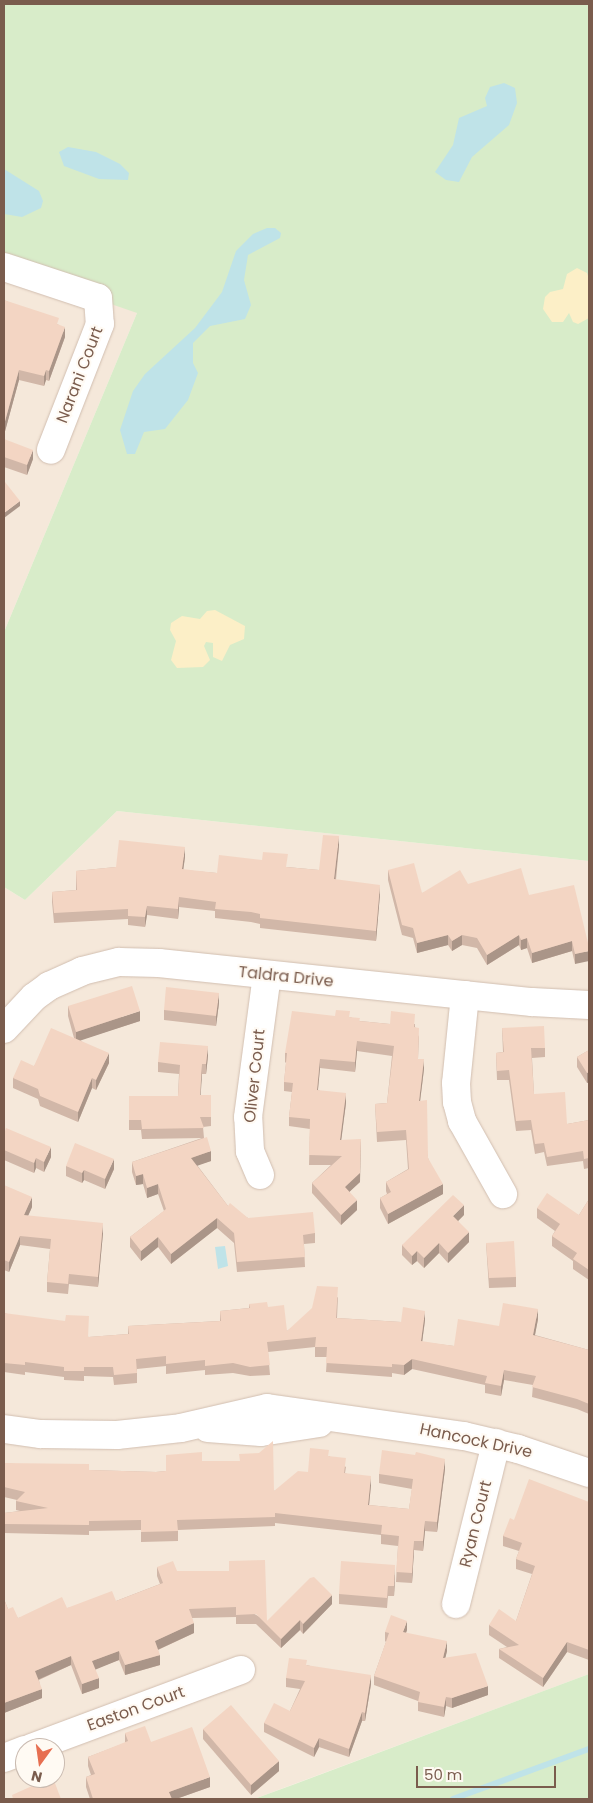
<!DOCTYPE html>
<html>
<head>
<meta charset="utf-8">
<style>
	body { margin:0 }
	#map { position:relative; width:593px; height:1803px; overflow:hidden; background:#fdf6ec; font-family:Poppins,sans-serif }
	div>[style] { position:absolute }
	.residential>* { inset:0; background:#f5e8da }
	.green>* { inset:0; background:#d8ecc9 }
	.sand>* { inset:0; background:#fcefc7 }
	.water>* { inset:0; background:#bfe3e8 }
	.stream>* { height:5.5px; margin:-2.75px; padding:0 2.75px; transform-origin:2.75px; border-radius:2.75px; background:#bfe3e8 }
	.roads { filter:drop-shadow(0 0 1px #d1beb0) drop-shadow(0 0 1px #d1beb0) }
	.minor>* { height:28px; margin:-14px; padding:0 14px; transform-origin:14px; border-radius:14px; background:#fff }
	.wall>* { inset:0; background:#d1b7a8 }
	.shaded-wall>* { inset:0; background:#aa9588 }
	.building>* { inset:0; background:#f3d5c3 }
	span { translate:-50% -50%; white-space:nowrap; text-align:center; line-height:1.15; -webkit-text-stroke:4px #fffaf3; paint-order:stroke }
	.street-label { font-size:16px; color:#7a5c4d }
	.frame { position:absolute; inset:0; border:5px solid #7a5c4d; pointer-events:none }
	.north { position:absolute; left:15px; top:1738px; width:50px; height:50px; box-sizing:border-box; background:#fffaf3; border:1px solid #cabbb1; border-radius:50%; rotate:194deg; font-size:14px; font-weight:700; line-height:20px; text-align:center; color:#7a5c4d }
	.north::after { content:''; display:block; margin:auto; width:18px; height:22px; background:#e76f51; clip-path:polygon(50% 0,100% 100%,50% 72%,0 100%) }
	.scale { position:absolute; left:416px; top:1766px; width:140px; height:22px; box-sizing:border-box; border:2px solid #7a5c4d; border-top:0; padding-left:6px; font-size:15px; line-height:18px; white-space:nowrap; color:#7a5c4d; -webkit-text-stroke:4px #fffaf3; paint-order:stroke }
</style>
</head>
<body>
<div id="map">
	<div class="residential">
		<i style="clip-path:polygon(4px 4px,137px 313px,4px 632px)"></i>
		<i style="clip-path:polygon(evenodd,117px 811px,589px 861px,589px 1674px,254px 1799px,4px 1799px,4px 887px,25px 900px,117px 811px,25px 1748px,55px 1748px,55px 1778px,25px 1778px,25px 1748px)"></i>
	</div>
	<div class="green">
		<i style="clip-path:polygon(4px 4px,589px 4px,589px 861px,117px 811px,25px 900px,4px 887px,4px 632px,137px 313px,4px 267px)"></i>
		<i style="clip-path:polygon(589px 1674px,589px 1799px,254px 1799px,295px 1784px)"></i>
	</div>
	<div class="sand">
		<i style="clip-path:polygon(577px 268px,587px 273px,589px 279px,589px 318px,578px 324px,573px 322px,569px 313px,563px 322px,552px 322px,543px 309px,545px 297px,550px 292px,563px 289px,567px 274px)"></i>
		<i style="clip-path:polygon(215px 610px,245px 626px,244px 639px,230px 645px,222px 661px,213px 657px,213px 643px,206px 642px,204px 646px,210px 660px,203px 667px,177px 668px,171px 660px,176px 641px,170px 630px,171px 623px,182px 616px,200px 619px,207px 611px)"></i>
	</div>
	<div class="water">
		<i style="clip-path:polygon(504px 83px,515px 88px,517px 103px,509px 125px,472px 157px,459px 182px,446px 180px,435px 172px,453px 145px,459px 118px,487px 106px,485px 98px,490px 87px)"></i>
		<i style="clip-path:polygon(68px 147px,96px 152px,120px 164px,129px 173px,128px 180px,99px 179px,64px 166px,59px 152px)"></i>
		<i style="clip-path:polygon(4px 169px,39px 191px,43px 201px,41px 208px,22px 217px,4px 214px)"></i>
		<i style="clip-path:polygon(267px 228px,275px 228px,281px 233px,280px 238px,248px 255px,244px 280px,251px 305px,245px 319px,210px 326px,193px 343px,193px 363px,198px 373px,188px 400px,165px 429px,144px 432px,135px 454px,127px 454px,120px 430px,133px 391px,145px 374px,195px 328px,222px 292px,236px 251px,253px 234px)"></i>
		<i style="clip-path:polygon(225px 1246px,228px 1266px,218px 1269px,215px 1247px)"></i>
	</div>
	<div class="stream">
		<i style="left:453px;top:1799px;width:145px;rotate:-20.2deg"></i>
	</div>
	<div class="roads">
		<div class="minor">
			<i style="left:4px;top:267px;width:99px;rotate:18.3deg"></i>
			<i style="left:98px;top:298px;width:26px;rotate:86deg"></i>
			<i style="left:100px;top:324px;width:135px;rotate:111.3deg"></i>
			<i style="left:465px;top:995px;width:88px;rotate:95.8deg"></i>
			<i style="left:456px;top:1083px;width:19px;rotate:87deg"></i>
			<i style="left:457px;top:1102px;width:20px;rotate:75deg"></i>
			<i style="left:462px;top:1121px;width:84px;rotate:60.7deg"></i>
			<i style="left:4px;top:1029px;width:44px;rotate:-46.8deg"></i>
			<i style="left:34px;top:997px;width:19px;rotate:-36deg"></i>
			<i style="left:49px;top:986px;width:36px;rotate:-24deg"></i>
			<i style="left:82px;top:971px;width:38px;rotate:-14deg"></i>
			<i style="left:119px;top:962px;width:40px;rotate:1.4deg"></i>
			<i style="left:159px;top:963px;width:375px;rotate:6deg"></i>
			<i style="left:532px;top:1002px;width:57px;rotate:3deg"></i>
			<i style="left:260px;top:1175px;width:26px;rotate:-113deg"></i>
			<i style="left:250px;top:1151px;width:34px;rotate:-93deg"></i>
			<i style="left:248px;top:1117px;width:143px;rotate:-82.4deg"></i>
			<i style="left:208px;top:1428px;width:53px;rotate:4.3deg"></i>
			<i style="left:261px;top:1432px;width:59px;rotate:-8.8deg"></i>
			<i style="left:4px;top:1429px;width:37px;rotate:8deg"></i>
			<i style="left:41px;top:1434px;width:76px;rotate:0.8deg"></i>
			<i style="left:117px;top:1435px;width:64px;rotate:-6.2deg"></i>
			<i style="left:181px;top:1428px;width:88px;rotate:-13.1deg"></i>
			<i style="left:267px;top:1408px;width:199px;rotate:8.1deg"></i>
			<i style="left:464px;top:1436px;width:56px;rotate:13.5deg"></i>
			<i style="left:518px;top:1449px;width:75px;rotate:18.7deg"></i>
			<i style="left:456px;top:1604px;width:166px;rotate:-76deg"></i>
			<i style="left:31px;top:1748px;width:224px;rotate:-20.4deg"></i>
			<i style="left:4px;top:1758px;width:22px;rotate:-21deg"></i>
		</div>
	</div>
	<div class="wall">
		<i style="clip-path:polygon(4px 300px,59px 325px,65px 337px,49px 381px,46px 380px,44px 386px,19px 380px,4px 435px)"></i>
		<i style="clip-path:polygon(4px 439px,33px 459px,27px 475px,4px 467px)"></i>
		<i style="clip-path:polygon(339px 846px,336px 880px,380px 894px,376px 941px,260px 928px,260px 924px,251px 922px,215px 918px,215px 911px,179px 907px,178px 919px,147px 915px,145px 927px,128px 925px,128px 919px,54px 923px,52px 902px,52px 892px,76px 890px,76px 871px,116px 867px,185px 857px,183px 870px,217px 873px,287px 867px,319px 870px)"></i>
		<i style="clip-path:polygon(388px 870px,422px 893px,468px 884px,529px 895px,589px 947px,575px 964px,572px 951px,532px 963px,527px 948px,521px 950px,519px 945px,487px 965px,477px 948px,462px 945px,452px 951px,448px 945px,417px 953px,413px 938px,402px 935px,388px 880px)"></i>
		<i style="clip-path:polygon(219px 1003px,216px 1026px,164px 1020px,164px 1010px)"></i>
		<i style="clip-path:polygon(68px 1006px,140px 1021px,80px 1040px,109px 1063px,96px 1090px,92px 1088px,78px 1122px,40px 1106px,38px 1099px,13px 1088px,13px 1078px,34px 1066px,74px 1038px,68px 1016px)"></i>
		<i style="clip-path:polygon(350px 1017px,360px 1021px,390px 1024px,415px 1024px,415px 1027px,419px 1037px,418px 1059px,424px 1069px,420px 1101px,428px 1158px,443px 1194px,388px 1224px,380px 1208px,380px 1198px,387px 1194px,386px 1191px,386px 1182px,408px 1169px,406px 1140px,377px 1142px,375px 1104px,387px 1103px,392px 1056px,357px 1051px,355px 1072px,320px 1068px,318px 1090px,346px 1103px,341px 1140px,360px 1182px,349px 1192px,357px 1210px,341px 1225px,312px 1193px,312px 1183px,331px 1165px,309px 1165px,310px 1129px,289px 1126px,289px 1117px,292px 1092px,284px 1091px,284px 1082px,286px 1063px,285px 1062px,285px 1053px)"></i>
		<i style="clip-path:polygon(502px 1028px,545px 1048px,545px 1057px,532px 1058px,534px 1094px,567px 1124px,589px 1120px,589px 1168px,584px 1169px,583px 1161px,547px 1166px,544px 1152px,535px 1154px,531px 1130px,516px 1131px,509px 1080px,497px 1080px,496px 1053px,503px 1052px)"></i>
		<i style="clip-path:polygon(589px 1050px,589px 1082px,587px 1083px,577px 1067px,577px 1057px)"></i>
		<i style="clip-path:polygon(208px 1056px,206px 1074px,202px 1074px,200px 1095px,211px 1095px,211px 1126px,203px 1127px,204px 1138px,211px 1161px,197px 1165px,228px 1206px,248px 1218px,315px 1233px,315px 1243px,304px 1244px,305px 1267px,237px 1272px,234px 1243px,217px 1228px,171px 1264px,158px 1247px,141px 1261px,130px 1247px,130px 1237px,164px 1211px,158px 1194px,147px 1198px,143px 1184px,136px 1185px,132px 1172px,132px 1162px,202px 1138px,142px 1139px,141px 1130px,129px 1130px,129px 1096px,178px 1096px,179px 1074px,158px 1072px,158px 1062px)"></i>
		<i style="clip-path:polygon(4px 1134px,51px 1157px,44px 1172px,36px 1168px,34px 1173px,4px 1160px)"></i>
		<i style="clip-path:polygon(66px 1166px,114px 1169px,105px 1189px,84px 1180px,82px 1183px,66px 1176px)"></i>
		<i style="clip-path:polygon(4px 1185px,32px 1207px,28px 1216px,103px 1233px,98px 1287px,69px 1284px,68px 1294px,47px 1292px,47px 1282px,50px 1249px,20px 1245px,9px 1272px,4px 1270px)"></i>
		<i style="clip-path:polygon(589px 1199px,589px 1280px,573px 1269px,573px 1261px,552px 1246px,552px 1236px,555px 1231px,537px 1218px,537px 1208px,579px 1215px)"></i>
		<i style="clip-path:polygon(464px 1215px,458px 1221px,469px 1242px,448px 1263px,439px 1253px,424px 1268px,417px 1261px,412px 1265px,402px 1255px,402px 1245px)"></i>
		<i style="clip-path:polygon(486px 1243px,516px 1277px,516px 1287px,489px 1288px)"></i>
		<i style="clip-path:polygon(338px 1297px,337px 1318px,401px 1322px,425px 1320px,422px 1342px,454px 1346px,499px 1326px,538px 1319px,535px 1335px,589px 1350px,589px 1414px,577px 1409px,532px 1397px,533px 1385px,504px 1380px,501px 1396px,485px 1393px,485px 1385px,412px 1369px,404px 1375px,392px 1373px,392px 1377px,326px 1372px,327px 1357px,315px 1357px,315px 1347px,268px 1352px,270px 1375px,250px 1376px,233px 1373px,205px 1375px,205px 1370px,166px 1374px,166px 1366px,137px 1369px,137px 1383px,114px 1385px,113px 1377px,84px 1376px,84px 1381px,64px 1380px,64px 1377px,25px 1372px,25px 1375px,4px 1372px,4px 1313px,89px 1337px,128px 1334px,128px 1326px,220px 1321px,220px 1311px,249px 1308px,249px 1304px,268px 1307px,287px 1331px)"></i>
		<i style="clip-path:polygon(329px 1456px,346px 1467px,345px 1473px,371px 1485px,369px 1505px,409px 1509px,412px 1489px,379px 1483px,379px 1474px,445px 1469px,437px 1532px,425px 1531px,423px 1551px,414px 1550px,412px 1583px,396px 1582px,398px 1546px,381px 1544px,381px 1535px,275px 1523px,275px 1526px,178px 1530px,178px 1541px,141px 1542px,141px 1530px,89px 1531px,89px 1535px,4px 1533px,4px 1513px,20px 1511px,16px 1510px,16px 1501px,17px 1500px,4px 1497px,4px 1463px,89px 1470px,156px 1472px,166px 1471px,202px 1461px,274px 1491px,308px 1472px)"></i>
		<i style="clip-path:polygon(589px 1502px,589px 1660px,567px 1652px,543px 1687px,499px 1658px,499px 1649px,507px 1647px,489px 1635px,489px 1625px,516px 1621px,532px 1574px,516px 1569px,516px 1559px,519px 1551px,503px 1546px,503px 1536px,514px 1520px)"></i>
		<i style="clip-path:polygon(157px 1567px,177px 1571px,267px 1621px,332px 1604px,303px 1634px,300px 1630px,281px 1648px,256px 1624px,236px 1624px,236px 1617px,192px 1618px,194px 1633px,158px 1650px,160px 1665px,125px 1675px,119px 1660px,95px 1669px,99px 1688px,82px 1694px,71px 1665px,39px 1680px,42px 1698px,4px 1713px,4px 1599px,8px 1609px,18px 1618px,67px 1608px,116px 1601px,160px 1584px,157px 1576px)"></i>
		<i style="clip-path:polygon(395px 1575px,394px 1596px,388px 1596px,387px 1608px,339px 1604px,339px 1594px)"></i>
		<i style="clip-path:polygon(407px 1630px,406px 1633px,447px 1651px,445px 1658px,488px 1695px,452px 1708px,446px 1706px,444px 1717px,418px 1711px,418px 1701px,374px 1685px,374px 1676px,386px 1642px,385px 1641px,385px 1632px)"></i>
		<i style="clip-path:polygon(307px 1665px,371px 1684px,365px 1721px,362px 1721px,349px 1757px,319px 1747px,314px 1757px,264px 1732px,264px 1723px,290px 1711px,300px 1689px,286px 1687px,286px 1678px)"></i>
		<i style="clip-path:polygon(203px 1729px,279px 1771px,251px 1795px,203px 1739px)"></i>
		<i style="clip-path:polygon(125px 1733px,151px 1742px,210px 1787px,176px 1799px,90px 1799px,86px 1787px,86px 1777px,91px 1775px,88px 1766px,88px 1757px,125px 1743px)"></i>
	</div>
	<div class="shaded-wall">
		<i style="clip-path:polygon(65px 327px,65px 337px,49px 381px,49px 371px)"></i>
		<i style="clip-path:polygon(19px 370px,19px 380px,4px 435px,4px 425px)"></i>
		<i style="clip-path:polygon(46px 370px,46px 380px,44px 386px,44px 376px)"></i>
		<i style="clip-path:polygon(33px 450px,33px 459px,27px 475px,27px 465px)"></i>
		<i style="clip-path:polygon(20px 501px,20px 506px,4px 518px,4px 513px)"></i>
		<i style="clip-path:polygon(339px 836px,339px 846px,334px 889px,334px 879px)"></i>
		<i style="clip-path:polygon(185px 847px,185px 857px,182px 879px,182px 869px)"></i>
		<i style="clip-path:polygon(380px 885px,380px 894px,376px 941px,376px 931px)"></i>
		<i style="clip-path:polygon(179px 897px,179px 907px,178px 919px,178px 909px)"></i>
		<i style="clip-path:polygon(147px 906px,147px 915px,145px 927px,145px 917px)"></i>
		<i style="clip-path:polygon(448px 935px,448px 945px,417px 953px,417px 943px)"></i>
		<i style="clip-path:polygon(462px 935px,462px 945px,452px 951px,452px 941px)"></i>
		<i style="clip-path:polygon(519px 935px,519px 945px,487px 965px,487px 955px)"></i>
		<i style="clip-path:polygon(527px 938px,527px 948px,521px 950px,521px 940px)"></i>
		<i style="clip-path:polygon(572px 941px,572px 951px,532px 963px,532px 953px)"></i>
		<i style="clip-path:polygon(589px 951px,589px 961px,575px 964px,575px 954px)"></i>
		<i style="clip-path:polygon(219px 993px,219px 1003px,216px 1026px,216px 1016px)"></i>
		<i style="clip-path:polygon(140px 1011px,140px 1021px,76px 1042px,76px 1032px)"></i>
		<i style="clip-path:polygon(357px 1041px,357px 1051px,355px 1072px,355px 1062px)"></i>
		<i style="clip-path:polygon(208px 1046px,208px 1056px,206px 1074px,206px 1064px)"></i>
		<i style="clip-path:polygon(109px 1053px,109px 1063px,96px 1090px,96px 1080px)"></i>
		<i style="clip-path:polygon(320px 1059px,320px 1068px,317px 1099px,317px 1090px)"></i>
		<i style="clip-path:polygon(424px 1059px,424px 1069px,419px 1110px,419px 1101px)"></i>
		<i style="clip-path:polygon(202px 1064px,202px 1074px,200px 1105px,200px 1095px)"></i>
		<i style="clip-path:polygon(589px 1072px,589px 1082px,587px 1083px,587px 1073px)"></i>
		<i style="clip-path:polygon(92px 1078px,92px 1088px,78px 1122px,78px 1112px)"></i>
		<i style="clip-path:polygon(346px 1093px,346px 1103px,340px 1150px,340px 1140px)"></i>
		<i style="clip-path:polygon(361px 1139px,360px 1182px,345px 1196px,345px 1187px)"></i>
		<i style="clip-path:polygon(51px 1147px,51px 1157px,44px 1172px,44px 1162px)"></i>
		<i style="clip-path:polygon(211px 1151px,211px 1161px,191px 1168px,191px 1158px)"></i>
		<i style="clip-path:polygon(36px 1158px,36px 1168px,34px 1173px,34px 1163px)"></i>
		<i style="clip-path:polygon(114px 1159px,114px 1169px,105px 1189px,105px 1179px)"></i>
		<i style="clip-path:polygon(84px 1170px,84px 1180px,82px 1183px,82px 1173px)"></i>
		<i style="clip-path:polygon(143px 1174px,143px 1184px,136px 1185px,136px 1176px)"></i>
		<i style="clip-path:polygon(158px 1184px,158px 1194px,147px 1198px,147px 1188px)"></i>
		<i style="clip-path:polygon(443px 1184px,443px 1194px,388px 1224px,388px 1214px)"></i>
		<i style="clip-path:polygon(32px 1197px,32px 1207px,24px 1225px,24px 1215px)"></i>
		<i style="clip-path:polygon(357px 1200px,357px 1210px,341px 1225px,341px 1215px)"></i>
		<i style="clip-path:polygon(464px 1205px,464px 1215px,453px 1226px,453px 1216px)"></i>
		<i style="clip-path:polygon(217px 1218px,217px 1228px,171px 1264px,171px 1254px)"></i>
		<i style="clip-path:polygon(103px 1223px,103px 1233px,98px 1287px,98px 1277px)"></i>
		<i style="clip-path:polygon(469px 1232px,469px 1242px,448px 1263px,448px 1253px)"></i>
		<i style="clip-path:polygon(20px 1236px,20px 1245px,9px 1272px,9px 1262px)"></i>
		<i style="clip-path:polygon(158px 1237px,158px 1247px,141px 1261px,141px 1251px)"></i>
		<i style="clip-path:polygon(439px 1243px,439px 1253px,424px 1268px,424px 1258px)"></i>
		<i style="clip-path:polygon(417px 1251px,417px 1261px,412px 1265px,412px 1256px)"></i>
		<i style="clip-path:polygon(538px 1309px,538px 1319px,533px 1345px,533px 1335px)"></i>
		<i style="clip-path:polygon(425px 1311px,425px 1320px,421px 1351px,421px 1341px)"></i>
		<i style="clip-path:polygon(412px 1359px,412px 1369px,404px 1375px,404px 1365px)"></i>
		<i style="clip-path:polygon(504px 1370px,504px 1380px,501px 1396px,501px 1386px)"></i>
		<i style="clip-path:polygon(445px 1459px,445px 1469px,437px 1532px,437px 1522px)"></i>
		<i style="clip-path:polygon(371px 1476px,371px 1485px,368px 1515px,368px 1505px)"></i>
		<i style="clip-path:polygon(425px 1521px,425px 1531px,423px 1551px,423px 1541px)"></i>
		<i style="clip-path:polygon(414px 1541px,414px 1550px,412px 1583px,412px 1573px)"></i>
		<i style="clip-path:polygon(395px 1565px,395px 1575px,394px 1596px,394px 1586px)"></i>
		<i style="clip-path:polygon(332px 1595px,332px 1604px,303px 1634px,303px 1624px)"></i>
		<i style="clip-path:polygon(300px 1620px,300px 1630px,281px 1648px,281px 1639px)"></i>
		<i style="clip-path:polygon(407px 1621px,407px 1630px,403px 1641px,403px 1632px)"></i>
		<i style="clip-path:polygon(194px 1623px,194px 1633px,155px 1651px,155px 1641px)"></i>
		<i style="clip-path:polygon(447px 1641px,447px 1651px,443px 1668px,443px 1658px)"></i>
		<i style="clip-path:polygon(567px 1642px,567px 1652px,543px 1687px,543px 1678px)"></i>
		<i style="clip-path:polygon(119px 1651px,119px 1660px,92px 1671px,92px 1661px)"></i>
		<i style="clip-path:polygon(160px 1655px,160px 1665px,125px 1675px,125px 1665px)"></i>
		<i style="clip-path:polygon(71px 1656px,71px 1665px,35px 1681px,35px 1671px)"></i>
		<i style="clip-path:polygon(371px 1675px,371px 1684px,365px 1721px,365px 1713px)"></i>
		<i style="clip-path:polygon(99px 1678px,99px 1688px,82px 1694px,82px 1684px)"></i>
		<i style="clip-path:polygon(488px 1686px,488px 1695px,452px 1708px,452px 1698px)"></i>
		<i style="clip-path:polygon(42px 1689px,42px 1698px,4px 1713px,4px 1703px)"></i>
		<i style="clip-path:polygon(446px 1697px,446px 1706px,444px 1717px,444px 1707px)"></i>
		<i style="clip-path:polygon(362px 1712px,362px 1721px,349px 1757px,349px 1749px)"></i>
		<i style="clip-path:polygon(319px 1738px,319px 1747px,314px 1757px,314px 1748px)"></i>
		<i style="clip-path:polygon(279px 1761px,279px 1771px,251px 1795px,251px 1785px)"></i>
		<i style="clip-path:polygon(210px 1777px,210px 1787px,176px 1799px,169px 1799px,169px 1792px)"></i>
	</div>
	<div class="building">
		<i style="clip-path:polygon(4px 300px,59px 318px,57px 324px,65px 327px,49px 371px,46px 370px,44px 376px,19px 370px,4px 425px)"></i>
		<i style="clip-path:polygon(4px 439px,33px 450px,27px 465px,4px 457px)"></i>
		<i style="clip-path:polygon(4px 482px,5px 482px,20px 501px,4px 513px)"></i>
		<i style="clip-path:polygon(323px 835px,339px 836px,334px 879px,380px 885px,376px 931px,260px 918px,260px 914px,251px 912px,215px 909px,216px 902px,179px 897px,178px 909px,147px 906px,145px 917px,128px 916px,128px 909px,54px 913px,52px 892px,77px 890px,76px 871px,116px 867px,119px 840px,185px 847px,182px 869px,217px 873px,219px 855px,262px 860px,263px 852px,288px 854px,286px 867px,319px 870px)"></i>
		<i style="clip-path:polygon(414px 863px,422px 893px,460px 870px,468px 884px,521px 868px,529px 895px,574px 885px,589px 947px,589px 951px,575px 954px,572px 941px,532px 953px,527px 938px,521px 940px,519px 935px,487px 955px,477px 938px,462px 935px,452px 941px,448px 935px,417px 943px,413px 928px,402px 925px,388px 870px)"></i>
		<i style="clip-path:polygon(132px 986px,140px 1011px,76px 1032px,68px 1006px)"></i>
		<i style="clip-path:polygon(166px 987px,219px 993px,216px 1016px,164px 1010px)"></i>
		<i style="clip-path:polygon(336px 1010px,350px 1011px,349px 1017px,360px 1018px,359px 1021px,390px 1024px,391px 1011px,415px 1014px,414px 1027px,419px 1028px,418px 1059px,424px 1059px,419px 1101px,427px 1100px,428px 1158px,443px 1184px,388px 1214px,380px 1198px,391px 1192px,386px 1182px,409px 1169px,406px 1130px,377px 1132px,375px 1104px,387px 1103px,394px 1046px,357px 1041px,355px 1062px,320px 1059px,317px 1090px,346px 1093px,340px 1140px,361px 1139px,360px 1173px,345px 1187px,357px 1200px,341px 1215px,312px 1183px,342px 1156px,309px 1155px,310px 1119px,289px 1117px,293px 1083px,284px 1082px,287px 1053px,285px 1053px,292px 1011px,335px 1016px)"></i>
		<i style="clip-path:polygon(544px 1026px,545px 1048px,531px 1048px,534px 1094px,565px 1092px,567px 1124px,589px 1120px,589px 1158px,584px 1159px,583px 1151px,547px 1157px,544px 1143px,535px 1144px,531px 1120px,516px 1121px,509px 1070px,497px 1071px,496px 1053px,504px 1052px,502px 1028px)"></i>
		<i style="clip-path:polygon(51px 1028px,109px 1053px,96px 1080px,92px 1078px,78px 1112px,40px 1096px,38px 1089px,13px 1078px,21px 1060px,34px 1066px)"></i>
		<i style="clip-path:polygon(160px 1042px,208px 1046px,206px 1064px,202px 1064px,200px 1095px,211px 1095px,211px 1117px,200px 1117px,204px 1128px,142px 1129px,141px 1120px,129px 1120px,129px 1096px,178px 1096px,180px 1065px,158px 1062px)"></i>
		<i style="clip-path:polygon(589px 1050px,589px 1072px,587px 1073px,577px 1057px)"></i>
		<i style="clip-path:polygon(6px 1128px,51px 1147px,44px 1162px,36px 1158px,34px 1163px,4px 1150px,4px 1134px)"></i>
		<i style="clip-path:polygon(207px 1137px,211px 1151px,191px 1158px,228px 1206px,230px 1203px,248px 1218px,313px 1212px,315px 1233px,303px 1235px,305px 1257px,237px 1262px,234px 1233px,217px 1218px,171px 1254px,158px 1237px,141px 1251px,130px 1237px,166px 1209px,158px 1184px,147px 1188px,143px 1174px,136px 1176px,132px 1162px)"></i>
		<i style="clip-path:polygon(75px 1143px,114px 1159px,105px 1179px,84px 1170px,82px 1173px,66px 1166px)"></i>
		<i style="clip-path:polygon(4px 1185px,32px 1197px,24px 1215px,103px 1223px,98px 1277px,69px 1274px,68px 1284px,47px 1282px,51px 1239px,20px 1236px,9px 1262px,4px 1260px)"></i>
		<i style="clip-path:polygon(547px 1193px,579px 1215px,589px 1199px,589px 1270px,573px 1259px,577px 1253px,552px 1236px,560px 1224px,537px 1208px)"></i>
		<i style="clip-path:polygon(453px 1195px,464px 1205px,453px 1216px,469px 1232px,448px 1253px,439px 1243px,424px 1258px,417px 1251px,412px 1256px,402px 1245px)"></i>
		<i style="clip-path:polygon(514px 1241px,516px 1277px,489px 1278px,486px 1243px)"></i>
		<i style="clip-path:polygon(317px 1286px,338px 1287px,336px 1318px,401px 1322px,403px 1307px,425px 1311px,421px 1341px,454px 1346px,458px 1319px,499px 1326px,503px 1303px,538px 1309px,533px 1335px,589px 1350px,589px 1404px,577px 1399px,532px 1387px,536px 1376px,504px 1370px,501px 1386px,485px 1383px,487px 1376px,412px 1359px,404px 1365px,392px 1364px,392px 1367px,326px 1363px,327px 1347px,315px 1347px,316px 1337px,267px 1342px,270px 1365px,250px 1367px,233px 1363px,205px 1366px,205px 1360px,166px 1364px,166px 1356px,136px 1359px,137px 1373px,114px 1375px,113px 1367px,84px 1367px,84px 1371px,64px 1371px,64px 1367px,25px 1362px,25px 1365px,4px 1363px,4px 1364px,4px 1313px,65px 1321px,66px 1315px,89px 1316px,88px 1337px,129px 1334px,128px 1326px,221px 1321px,220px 1311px,250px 1308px,249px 1304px,267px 1302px,268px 1307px,284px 1305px,287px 1331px,312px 1308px)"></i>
		<i style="clip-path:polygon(273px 1441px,274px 1491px,298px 1471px,308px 1472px,310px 1448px,329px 1450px,328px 1456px,346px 1458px,344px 1473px,371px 1476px,368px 1505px,409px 1509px,413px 1479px,379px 1474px,382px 1450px,415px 1455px,416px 1452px,445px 1459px,437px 1522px,425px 1521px,423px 1541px,414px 1541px,412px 1573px,396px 1572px,399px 1536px,381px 1534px,382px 1525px,275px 1513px,275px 1517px,177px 1520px,178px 1531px,141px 1532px,141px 1520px,89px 1521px,89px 1525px,4px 1524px,4px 1513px,48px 1508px,16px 1501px,25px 1492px,4px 1487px,4px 1463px,89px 1464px,89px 1470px,156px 1472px,166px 1471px,166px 1455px,202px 1452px,202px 1461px,240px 1461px,239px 1454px,259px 1453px)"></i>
		<i style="clip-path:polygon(529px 1479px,589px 1502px,589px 1650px,567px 1642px,543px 1678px,499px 1649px,519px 1645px,489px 1625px,499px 1609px,516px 1621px,535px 1566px,516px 1559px,522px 1543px,503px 1536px,510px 1518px,514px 1520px)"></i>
		<i style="clip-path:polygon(265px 1560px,267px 1621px,310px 1578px,314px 1577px,332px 1595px,303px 1624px,300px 1620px,281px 1639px,256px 1614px,236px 1615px,236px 1607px,189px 1609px,194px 1623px,155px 1641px,160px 1655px,125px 1665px,119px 1651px,92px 1661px,99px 1678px,82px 1684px,71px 1656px,35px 1671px,42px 1689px,4px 1703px,4px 1599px,8px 1609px,13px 1607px,18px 1618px,62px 1597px,67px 1608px,112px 1591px,116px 1601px,163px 1583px,157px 1567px,173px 1561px,177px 1571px,229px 1571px,229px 1561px)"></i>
		<i style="clip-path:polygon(341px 1561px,395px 1565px,394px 1586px,388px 1586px,387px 1598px,339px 1594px)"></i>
		<i style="clip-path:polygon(391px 1615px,407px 1621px,403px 1632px,447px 1641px,443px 1658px,476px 1653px,488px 1686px,452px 1698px,446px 1697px,444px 1707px,418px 1702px,420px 1692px,374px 1676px,389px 1633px,385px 1632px)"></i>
		<i style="clip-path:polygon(289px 1658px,307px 1660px,306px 1665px,371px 1675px,365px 1713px,362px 1712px,349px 1749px,319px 1738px,314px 1748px,264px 1723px,274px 1703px,290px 1711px,305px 1681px,286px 1678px)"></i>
		<i style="clip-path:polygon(231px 1705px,279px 1761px,251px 1785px,203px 1729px)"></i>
		<i style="clip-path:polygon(145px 1726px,151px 1742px,192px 1727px,210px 1777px,169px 1792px,172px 1799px,93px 1799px,86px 1777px,95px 1774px,88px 1757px,128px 1741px,125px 1733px)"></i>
		<i style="clip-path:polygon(50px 1778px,53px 1778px,61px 1799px,13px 1799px,12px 1795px)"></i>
	</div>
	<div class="street-label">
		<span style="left:80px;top:375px;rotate:-69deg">Narani Court</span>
		<span style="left:286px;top:977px;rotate:6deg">Taldra Drive</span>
		<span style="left:255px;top:1076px;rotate:-84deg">Oliver Court</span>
		<span style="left:476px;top:1441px;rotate:12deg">Hancock Drive</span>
		<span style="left:476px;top:1524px;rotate:-76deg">Ryan Court</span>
		<span style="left:136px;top:1709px;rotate:-20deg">Easton Court</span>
	</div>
	<div class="frame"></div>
	<div class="north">N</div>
	<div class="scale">50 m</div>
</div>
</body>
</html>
